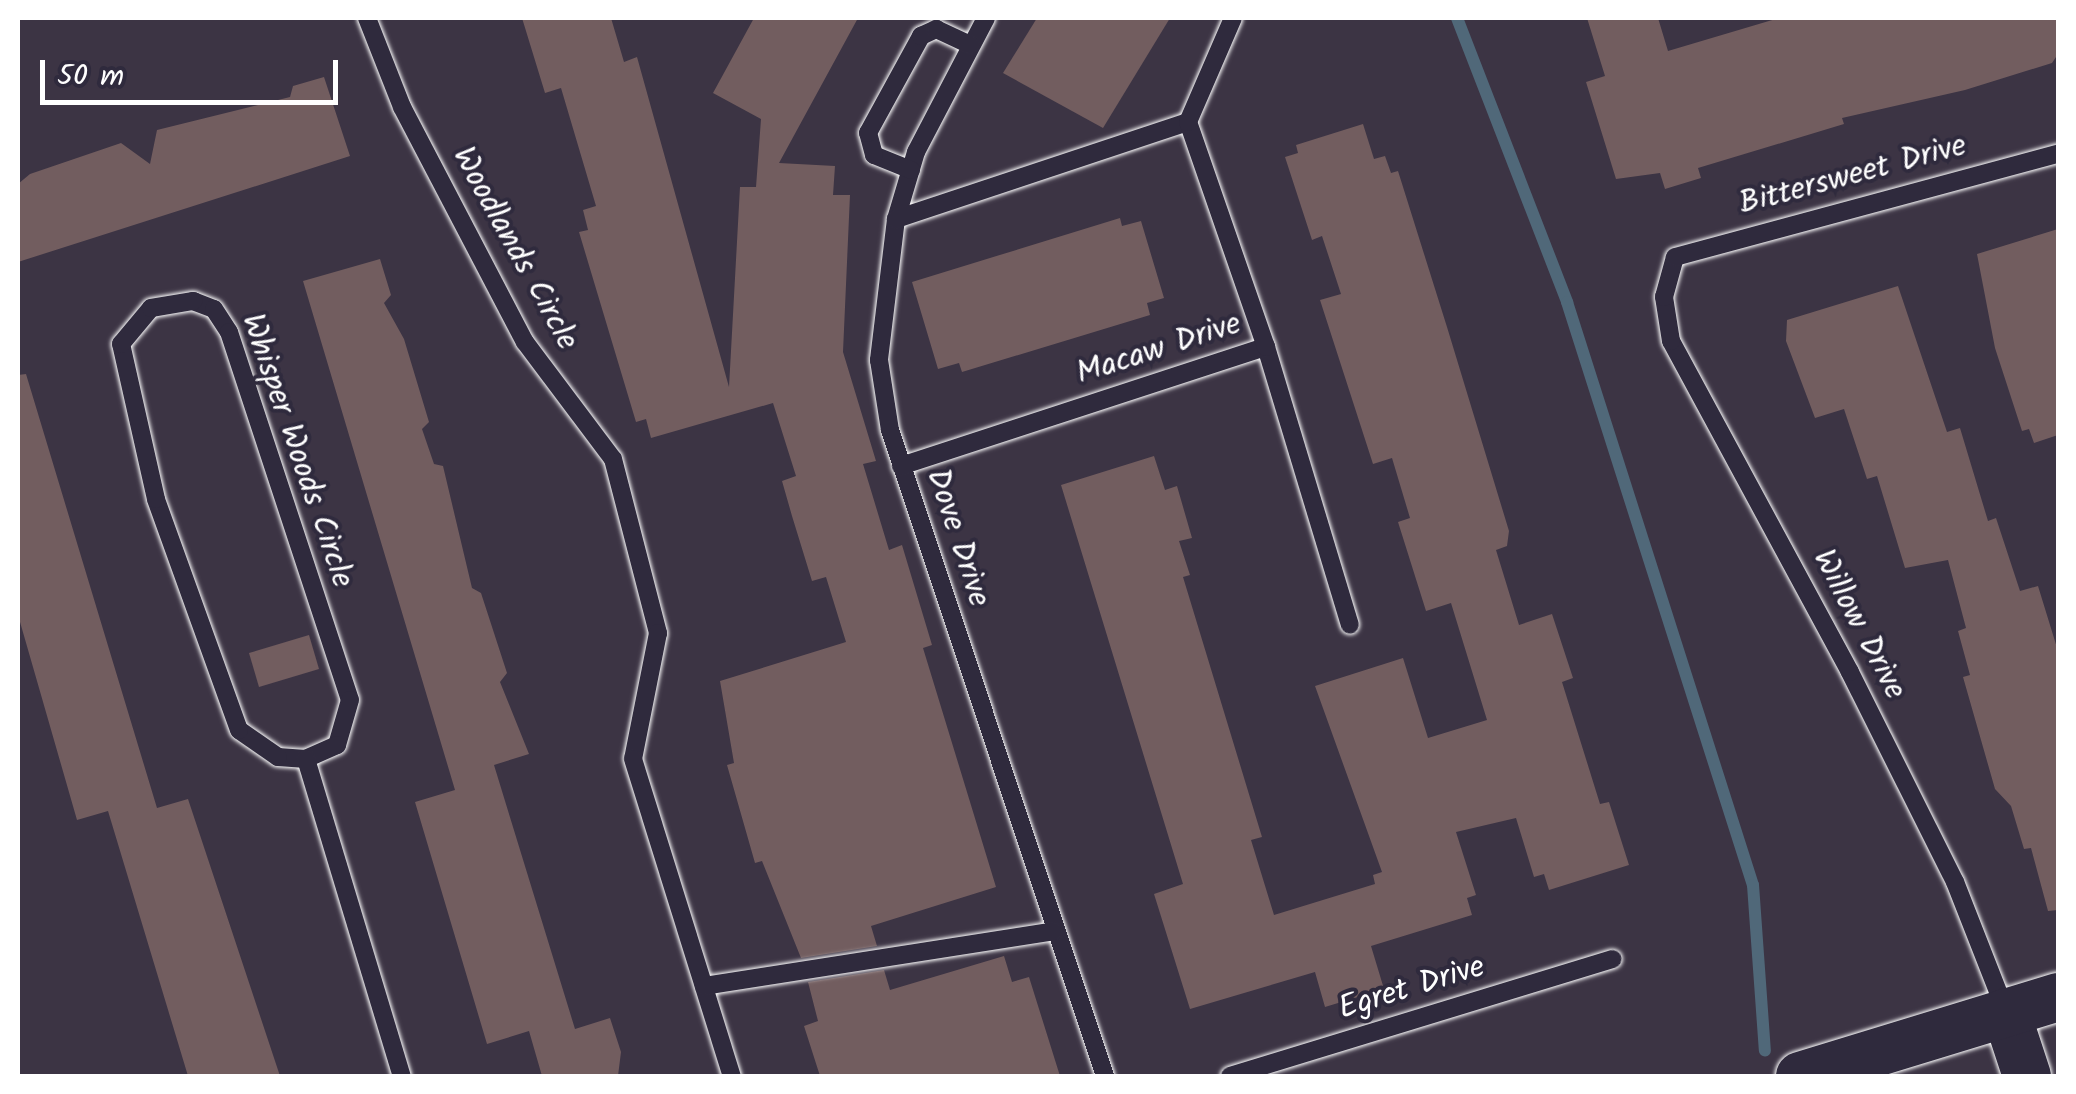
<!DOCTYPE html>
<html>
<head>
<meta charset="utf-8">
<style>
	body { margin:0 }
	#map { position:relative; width:2076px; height:1094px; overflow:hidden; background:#3c3444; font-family:Kalam,sans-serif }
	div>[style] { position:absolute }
	.stream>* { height:12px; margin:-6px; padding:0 6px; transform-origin:6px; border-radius:6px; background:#506879 }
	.building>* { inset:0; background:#725d5f }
	.roads { filter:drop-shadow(0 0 2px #fff) drop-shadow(0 0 2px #fff) }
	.service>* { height:18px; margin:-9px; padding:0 9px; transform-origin:9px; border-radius:9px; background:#2f2a3d }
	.secondary>* { height:48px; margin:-24px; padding:0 24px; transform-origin:24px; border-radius:24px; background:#2f2a3d }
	span { translate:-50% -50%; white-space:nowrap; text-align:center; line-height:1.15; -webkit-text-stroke:8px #2f2a3d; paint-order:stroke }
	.street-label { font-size:32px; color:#fff }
	.frame { position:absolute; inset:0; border:20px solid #fff; pointer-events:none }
	.scale { position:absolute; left:40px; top:60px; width:298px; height:45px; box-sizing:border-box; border:5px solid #fff; border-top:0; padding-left:12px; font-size:30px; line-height:35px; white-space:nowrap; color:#fff; -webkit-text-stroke:8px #2f2a3d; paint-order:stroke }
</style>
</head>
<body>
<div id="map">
	<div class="stream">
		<i style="left:1457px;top:18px;width:305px;rotate:68.8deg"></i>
		<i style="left:1567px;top:302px;width:612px;rotate:72.31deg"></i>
		<i style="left:1753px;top:885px;width:166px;rotate:85.9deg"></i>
	</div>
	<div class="building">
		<i style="clip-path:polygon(522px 18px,611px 18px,624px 62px,637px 57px,729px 387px,740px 187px,756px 187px,761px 119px,713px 93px,754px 18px,858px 18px,779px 163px,835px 166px,833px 195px,850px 195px,843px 352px,876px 461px,863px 464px,889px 550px,902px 545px,932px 645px,923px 648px,996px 887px,871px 926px,877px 946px,801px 958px,762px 861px,755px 863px,727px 765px,734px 763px,720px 681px,846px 642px,826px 577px,812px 581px,792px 516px,782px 481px,796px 476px,773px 403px,651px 438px,646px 419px,636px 422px,579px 232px,588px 230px,583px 210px,596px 206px,561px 88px,545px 93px)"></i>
		<i style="clip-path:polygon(1037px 18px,1170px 18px,1103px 128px,1003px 73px)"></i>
		<i style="clip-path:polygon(1587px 18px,1658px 18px,1668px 51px,1779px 18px,2058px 18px,2058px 54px,2052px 63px,1965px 90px,1842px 118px,1844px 124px,1698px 168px,1701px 178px,1665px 189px,1660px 173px,1616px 179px,1586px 82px,1605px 76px)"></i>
		<i style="clip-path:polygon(324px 77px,350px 156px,18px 262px,18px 184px,30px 174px,121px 143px,150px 164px,157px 130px,290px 97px,293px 86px)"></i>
		<i style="clip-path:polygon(1363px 124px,1374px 159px,1385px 156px,1391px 173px,1398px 171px,1447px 327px,1509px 531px,1507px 546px,1496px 550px,1519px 625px,1552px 614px,1573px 678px,1562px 682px,1600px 804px,1609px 802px,1629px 865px,1549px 890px,1544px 874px,1534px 877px,1516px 818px,1456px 832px,1476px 895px,1467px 898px,1472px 915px,1371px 946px,1384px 989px,1325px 1007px,1315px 972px,1190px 1009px,1154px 894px,1183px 884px,1061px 485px,1154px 456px,1165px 490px,1177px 486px,1192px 538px,1179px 541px,1190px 575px,1183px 577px,1262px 837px,1251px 840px,1274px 915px,1375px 884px,1373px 875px,1382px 872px,1315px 686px,1403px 658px,1428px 738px,1487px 720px,1451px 603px,1426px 611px,1398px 522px,1410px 518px,1392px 458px,1373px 464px,1320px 300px,1341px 294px,1322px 236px,1312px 240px,1285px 157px,1298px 153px,1296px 145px)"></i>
		<i style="clip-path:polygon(1120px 218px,1122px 226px,1141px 221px,1164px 298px,1147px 303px,1150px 315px,962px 372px,959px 363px,938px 369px,912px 282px)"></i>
		<i style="clip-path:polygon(2058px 229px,2058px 435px,2034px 443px,2029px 429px,2022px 431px,1995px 348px,1977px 254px)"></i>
		<i style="clip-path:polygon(380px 259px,391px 295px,384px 303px,404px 339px,429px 422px,422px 429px,434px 464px,443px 466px,472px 588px,481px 593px,507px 673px,500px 682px,529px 754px,494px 765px,575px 1029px,610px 1018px,621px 1052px,618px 1076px,542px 1076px,529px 1031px,487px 1044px,415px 802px,455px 790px,303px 281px)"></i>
		<i style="clip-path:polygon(1898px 286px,1947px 432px,1960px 428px,1988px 521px,1996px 518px,2020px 591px,2038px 586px,2058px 651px,2058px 910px,2048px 911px,2031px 848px,2024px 849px,2011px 806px,1995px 789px,1963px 677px,1970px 675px,1958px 631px,1966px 628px,1948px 560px,1905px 568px,1877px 476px,1867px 479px,1844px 409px,1815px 418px,1786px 341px,1787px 320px)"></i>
		<i style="clip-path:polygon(26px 374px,157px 808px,188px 799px,280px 1076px,188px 1076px,108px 811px,77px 820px,18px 615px,18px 375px)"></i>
		<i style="clip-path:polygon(309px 635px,319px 669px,259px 687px,249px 653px)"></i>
		<i style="clip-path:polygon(1004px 956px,1012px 982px,1029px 977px,1060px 1076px,820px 1076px,804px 1026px,818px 1021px,808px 982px,884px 970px,890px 990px)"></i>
	</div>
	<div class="roads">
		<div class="service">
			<i style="left:367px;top:18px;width:96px;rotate:68.5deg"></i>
			<i style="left:402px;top:107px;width:265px;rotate:62.4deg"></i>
			<i style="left:525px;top:342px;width:146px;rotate:53.1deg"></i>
			<i style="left:613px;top:459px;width:180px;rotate:75.5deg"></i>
			<i style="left:658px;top:633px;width:128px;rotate:101.2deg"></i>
			<i style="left:633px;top:759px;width:332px;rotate:72.7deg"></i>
			<i style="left:986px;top:18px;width:151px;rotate:117.6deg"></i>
			<i style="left:916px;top:152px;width:70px;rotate:106.6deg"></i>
			<i style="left:896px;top:219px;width:142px;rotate:96.9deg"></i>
			<i style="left:879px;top:360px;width:71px;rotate:81.1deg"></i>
			<i style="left:890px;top:430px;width:681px;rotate:71.59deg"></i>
			<i style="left:911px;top:170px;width:40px;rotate:-158deg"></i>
			<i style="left:874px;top:155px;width:23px;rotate:-105deg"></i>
			<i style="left:868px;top:133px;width:111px;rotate:-61.3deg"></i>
			<i style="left:921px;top:36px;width:17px;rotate:-25deg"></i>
			<i style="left:936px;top:29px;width:38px;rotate:25deg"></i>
			<i style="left:896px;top:219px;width:308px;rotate:-18.4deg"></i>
			<i style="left:193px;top:301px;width:22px;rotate:21deg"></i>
			<i style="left:214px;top:309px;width:27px;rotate:57deg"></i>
			<i style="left:229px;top:332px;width:387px;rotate:71.8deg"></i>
			<i style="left:350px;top:700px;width:47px;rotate:106.1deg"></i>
			<i style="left:337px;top:745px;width:34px;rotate:156deg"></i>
			<i style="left:306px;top:759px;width:28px;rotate:-176deg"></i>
			<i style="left:278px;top:757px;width:47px;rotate:-145.3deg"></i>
			<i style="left:239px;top:730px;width:245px;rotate:-109.8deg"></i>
			<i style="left:156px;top:499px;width:159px;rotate:-102.7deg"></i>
			<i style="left:121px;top:344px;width:47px;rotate:-50.2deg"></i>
			<i style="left:151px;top:308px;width:43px;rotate:-9.5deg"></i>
			<i style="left:1266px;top:347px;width:290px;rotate:73.2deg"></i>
			<i style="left:901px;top:466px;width:384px;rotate:-18.1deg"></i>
			<i style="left:1266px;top:347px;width:238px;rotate:-109.1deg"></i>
			<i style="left:1188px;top:122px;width:113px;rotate:-66.6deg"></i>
			<i style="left:306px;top:759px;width:331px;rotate:73.2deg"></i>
			<i style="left:704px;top:986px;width:354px;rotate:-8.9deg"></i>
			<i style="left:2006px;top:1012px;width:140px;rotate:-111.4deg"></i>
			<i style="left:1955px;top:882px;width:235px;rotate:-116.6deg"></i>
			<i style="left:1850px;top:672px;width:376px;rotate:-118.4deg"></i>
			<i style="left:1671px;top:341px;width:45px;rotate:-99deg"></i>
			<i style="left:1664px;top:297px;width:41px;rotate:-74.6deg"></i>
			<i style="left:1675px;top:257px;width:397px;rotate:-15.1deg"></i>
			<i style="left:1230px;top:1076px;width:400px;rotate:-17deg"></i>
		</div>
		<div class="secondary">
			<i style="left:2006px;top:1012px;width:67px;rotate:71.8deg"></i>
			<i style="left:1800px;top:1076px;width:270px;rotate:-17deg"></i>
		</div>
	</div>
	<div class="street-label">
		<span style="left:1853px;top:176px;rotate:-15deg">Bittersweet Drive</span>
		<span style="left:514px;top:249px;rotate:61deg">Woodlands Circle</span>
		<span style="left:1159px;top:350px;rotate:-18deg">Macaw Drive</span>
		<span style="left:296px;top:451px;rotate:71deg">Whisper Woods Circle</span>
		<span style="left:957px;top:538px;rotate:72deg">Dove Drive</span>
		<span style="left:1858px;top:625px;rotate:62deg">Willow Drive</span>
		<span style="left:1412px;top:989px;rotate:-17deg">Egret Drive</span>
	</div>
	<div class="frame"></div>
	<div class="scale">50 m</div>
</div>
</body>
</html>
